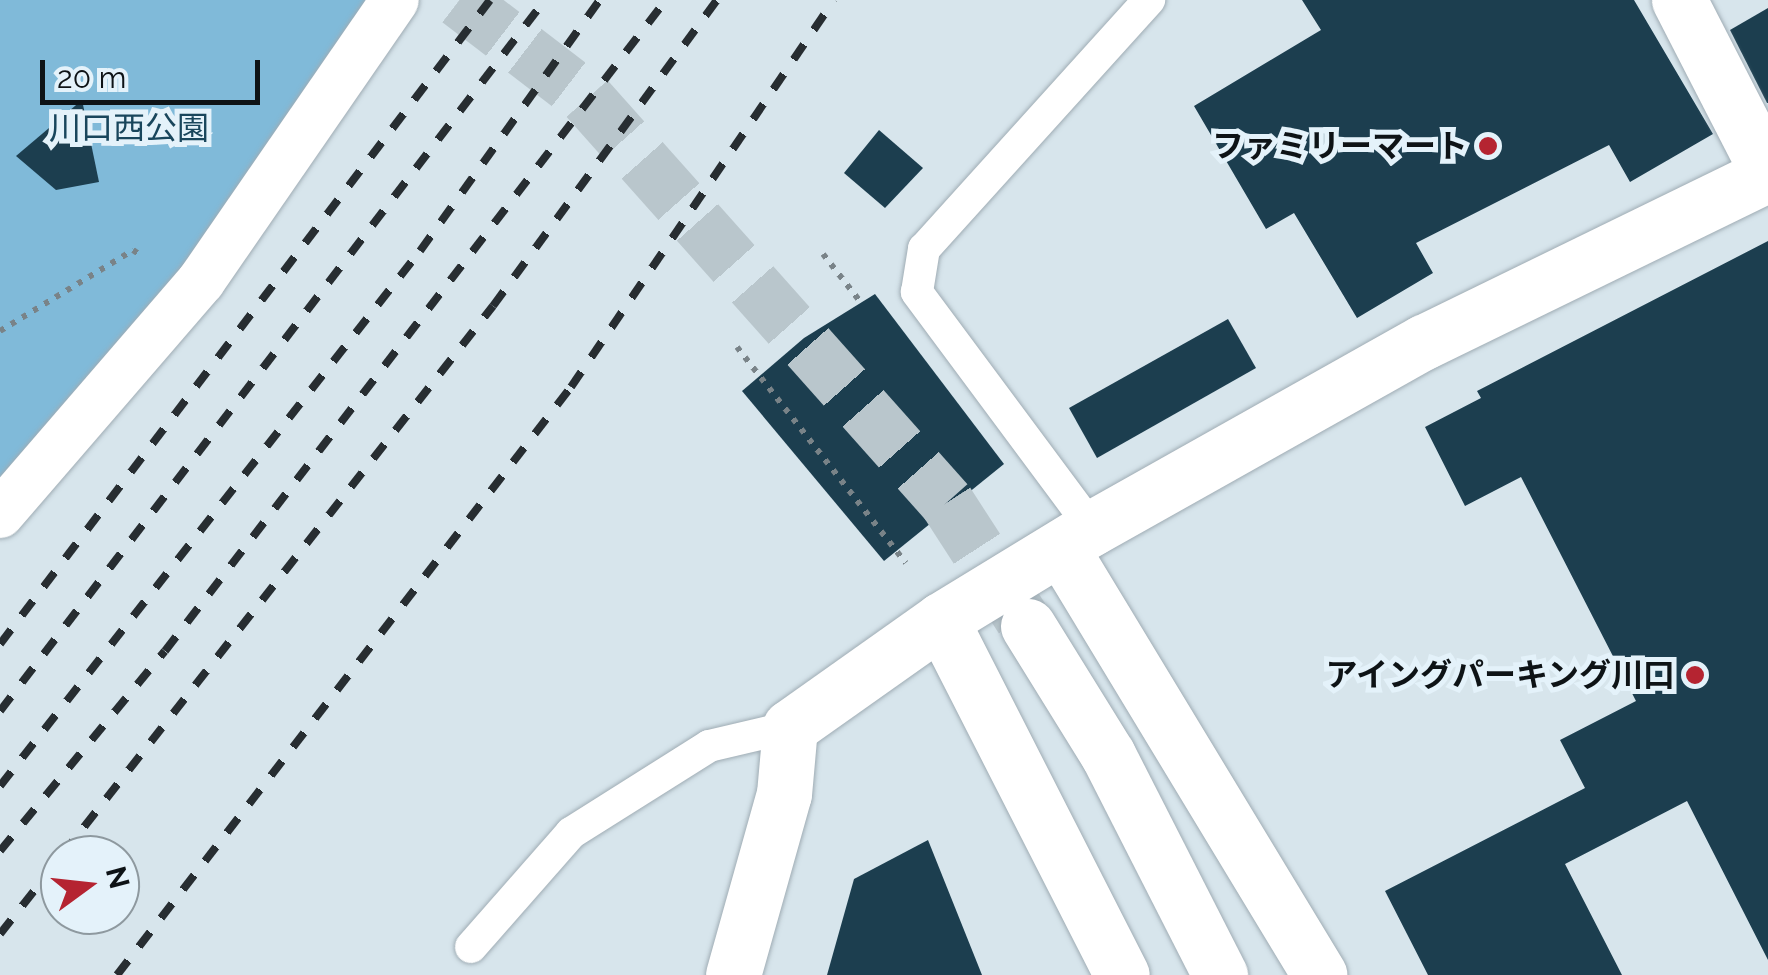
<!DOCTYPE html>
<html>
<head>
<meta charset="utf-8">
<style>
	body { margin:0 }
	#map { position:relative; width:1768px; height:975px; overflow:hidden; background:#d7e5ec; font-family:Raleway,"Noto Sans JP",sans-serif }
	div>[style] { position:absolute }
	.green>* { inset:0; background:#80bad9 }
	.building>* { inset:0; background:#1c3e4f }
	.tertiary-tunnel>* { height:55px; margin-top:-27.5px; transform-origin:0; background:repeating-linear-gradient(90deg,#b9c6cc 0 55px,transparent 0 83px) }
	.path>* { height:6px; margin-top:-3px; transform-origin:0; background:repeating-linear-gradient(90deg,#798388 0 5px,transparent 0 13px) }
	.roads { filter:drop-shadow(0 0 2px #9facb4) drop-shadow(0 0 2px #9facb4) }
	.service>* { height:32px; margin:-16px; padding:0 16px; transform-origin:16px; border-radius:16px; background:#fff }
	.pedestrian>* { height:48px; margin:-24px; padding:0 24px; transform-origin:24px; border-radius:24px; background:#fff }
	.minor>* { height:55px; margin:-27.5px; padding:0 27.5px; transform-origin:27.5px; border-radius:27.5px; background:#fff }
	.tertiary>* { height:55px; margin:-27.5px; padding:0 27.5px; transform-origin:27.5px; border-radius:27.5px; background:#fff }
	.rail>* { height:8px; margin-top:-4px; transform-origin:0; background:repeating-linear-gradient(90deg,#272d31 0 18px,transparent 0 36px) }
	.dots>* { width:28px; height:28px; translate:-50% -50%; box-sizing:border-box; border:5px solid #e4f2fa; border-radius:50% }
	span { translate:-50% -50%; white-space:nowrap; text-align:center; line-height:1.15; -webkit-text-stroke:10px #e4f2fa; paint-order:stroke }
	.park-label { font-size:32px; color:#19465c }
	.poi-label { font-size:32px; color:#0e1316; font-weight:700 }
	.right { translate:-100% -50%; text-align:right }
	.north { position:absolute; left:40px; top:835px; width:100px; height:100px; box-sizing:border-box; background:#e4f2fa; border:2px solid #8e999f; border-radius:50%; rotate:75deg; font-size:28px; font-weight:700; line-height:40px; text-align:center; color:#0e1316 }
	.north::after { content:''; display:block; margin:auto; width:35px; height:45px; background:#b52431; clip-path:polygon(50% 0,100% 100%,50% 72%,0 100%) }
	.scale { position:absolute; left:40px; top:60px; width:220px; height:45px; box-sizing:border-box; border:5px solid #0e1316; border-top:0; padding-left:12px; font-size:30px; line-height:35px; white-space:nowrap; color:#0e1316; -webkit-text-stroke:8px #e4f2fa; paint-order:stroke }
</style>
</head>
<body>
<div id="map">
	<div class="green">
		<i style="clip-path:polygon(0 0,370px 0,197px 254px,0 484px)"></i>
	</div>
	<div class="building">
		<i style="clip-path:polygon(1302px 0,1634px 0,1713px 134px,1630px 182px,1609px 145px,1416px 243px,1433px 273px,1357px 318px,1294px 213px,1266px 229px,1194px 106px,1321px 30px)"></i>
		<i style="clip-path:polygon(1768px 8px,1768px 103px,1767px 103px,1730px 30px)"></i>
		<i style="clip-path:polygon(82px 100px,99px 182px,56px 190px,16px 156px)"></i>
		<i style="clip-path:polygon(879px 130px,923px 168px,885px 208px,844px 173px)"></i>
		<i style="clip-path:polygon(1768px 241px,1768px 960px,1687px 801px,1565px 864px,1622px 975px,1428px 975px,1385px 891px,1585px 788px,1560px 740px,1636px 701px,1521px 477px,1465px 506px,1425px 427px,1481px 398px,1477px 391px)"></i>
		<i style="clip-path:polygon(875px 294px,1004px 464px,884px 561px,742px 391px,804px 338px)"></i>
		<i style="clip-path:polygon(1228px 319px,1256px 368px,1097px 458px,1069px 408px)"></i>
		<i style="clip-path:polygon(928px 840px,982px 975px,827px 975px,854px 879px)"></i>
	</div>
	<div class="tertiary-tunnel">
		<i style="left:459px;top:0;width:161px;rotate:37.4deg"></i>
		<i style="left:587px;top:98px;width:541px;rotate:48.3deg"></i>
		<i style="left:947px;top:502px;width:145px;rotate:57.1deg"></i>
	</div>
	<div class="path">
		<i style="left:823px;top:254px;width:63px;rotate:52deg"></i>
		<i style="left:0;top:331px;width:156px;rotate:-31.3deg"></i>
		<i style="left:133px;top:250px;width:12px;rotate:35deg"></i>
		<i style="left:737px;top:347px;width:274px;rotate:52deg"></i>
	</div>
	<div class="roads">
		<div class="service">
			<i style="left:1092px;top:528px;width:294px;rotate:-126.6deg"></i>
			<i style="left:917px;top:292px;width:44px;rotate:-80.8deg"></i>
			<i style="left:924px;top:249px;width:336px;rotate:-47.9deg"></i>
			<i style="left:471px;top:947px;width:152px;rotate:-48.7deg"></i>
			<i style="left:571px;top:833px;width:163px;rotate:-32.2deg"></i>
			<i style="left:709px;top:746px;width:83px;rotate:-13.2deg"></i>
		</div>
		<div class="pedestrian">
			<i style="left:0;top:514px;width:308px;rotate:-49.2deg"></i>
			<i style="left:201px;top:281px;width:341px;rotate:-55.4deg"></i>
		</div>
		<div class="minor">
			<i style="left:1679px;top:0;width:195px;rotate:62.8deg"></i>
			<i style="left:1061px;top:548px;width:499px;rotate:58.8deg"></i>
			<i style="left:941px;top:620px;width:398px;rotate:63deg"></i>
			<i style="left:733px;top:975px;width:188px;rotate:-74.3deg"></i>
			<i style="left:784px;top:794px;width:67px;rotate:-84.9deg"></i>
			<i style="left:790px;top:727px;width:185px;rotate:-35.3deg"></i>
			<i style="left:941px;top:620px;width:177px;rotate:-31.4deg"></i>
			<i style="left:1092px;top:528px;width:381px;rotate:-29.3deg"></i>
			<i style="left:1424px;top:342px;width:383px;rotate:-26deg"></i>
		</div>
		<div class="tertiary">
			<i style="left:1028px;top:626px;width:152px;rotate:58.2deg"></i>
			<i style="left:1108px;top:755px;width:247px;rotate:63deg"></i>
		</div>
	</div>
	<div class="rail">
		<i style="left:0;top:644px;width:809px;rotate:-52.73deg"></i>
		<i style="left:0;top:711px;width:896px;rotate:-52.53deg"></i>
		<i style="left:0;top:786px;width:680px;rotate:-51.87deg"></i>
		<i style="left:420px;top:251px;width:309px;rotate:-54.4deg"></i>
		<i style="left:0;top:851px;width:259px;rotate:-50.5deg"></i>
		<i style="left:165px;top:651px;width:821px;rotate:-52.42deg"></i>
		<i style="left:62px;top:855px;width:698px;rotate:-51.87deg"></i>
		<i style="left:493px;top:306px;width:379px;rotate:-53.8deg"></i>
		<i style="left:0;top:934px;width:97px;rotate:-51.7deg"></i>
		<i style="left:117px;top:975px;width:743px;rotate:-52.33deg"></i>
		<i style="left:571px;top:387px;width:468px;rotate:-55.8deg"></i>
	</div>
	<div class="dots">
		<i style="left:1488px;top:146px;background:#b52431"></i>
		<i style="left:1695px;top:675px;background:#b52431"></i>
	</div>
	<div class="park-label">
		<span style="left:129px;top:128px">川口西公園</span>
	</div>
	<div class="poi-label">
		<span class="right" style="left:1468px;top:146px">ファミリーマート</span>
		<span class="right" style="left:1675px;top:675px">アイングパーキング川口</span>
	</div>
	<div class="north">N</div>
	<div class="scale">20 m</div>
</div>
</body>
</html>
